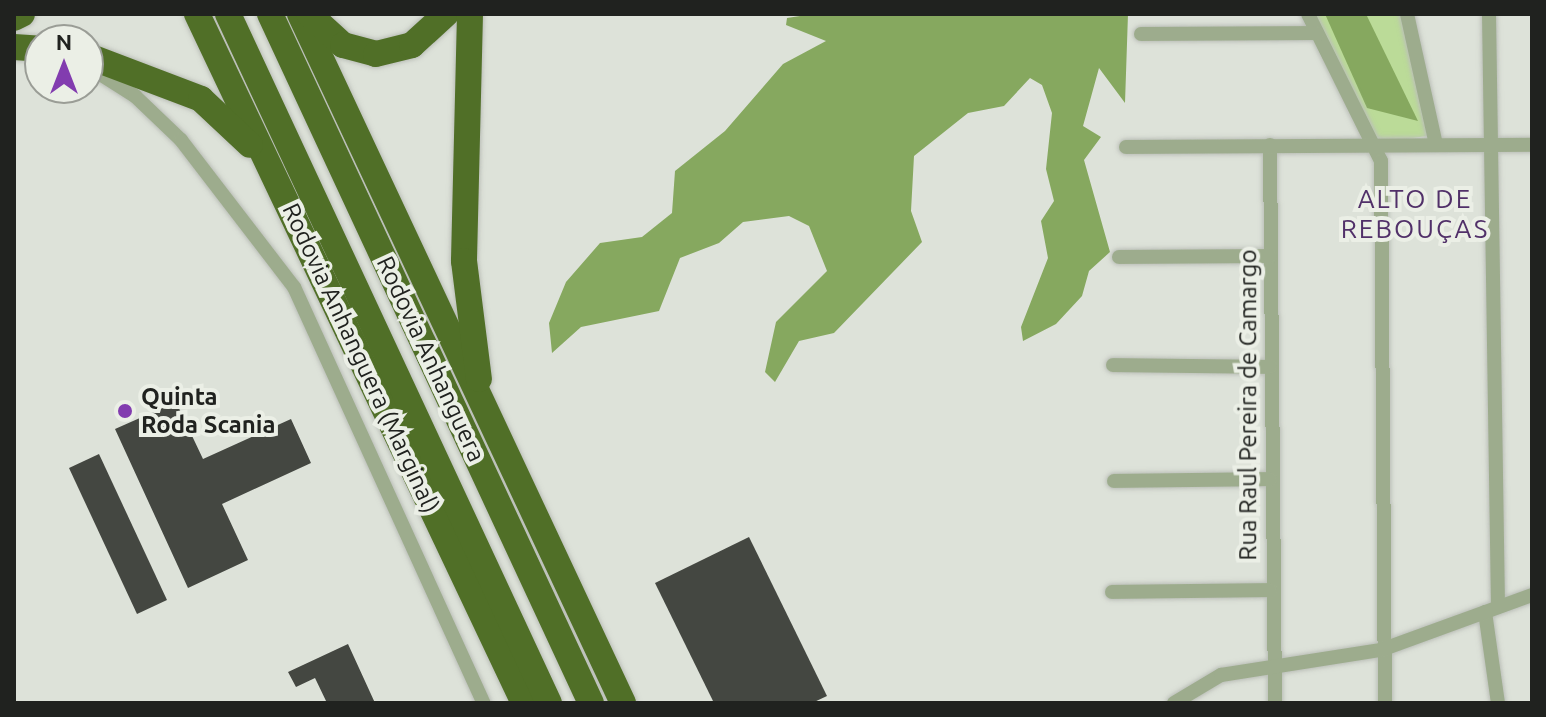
<!DOCTYPE html>
<html>
<head>
<meta charset="utf-8">
<style>
	body { margin:0 }
	#map { position:relative; width:1546px; height:717px; overflow:hidden; background:#dde2d9; font-family:Ubuntu,sans-serif }
	div>[style] { position:absolute }
	.green>* { inset:0; background:#bbdb98 }
	.forest>* { inset:0; background:#86a85f }
	.building>* { inset:0; background:#444741 }
	.roads { filter:drop-shadow(0 0 2px #bbbfb8) drop-shadow(0 0 2px #bbbfb8) }
	.street>* { height:14px; margin:-7px; padding:0 7px; transform-origin:7px; border-radius:7px; background:#9dac8d }
	.highway>* { height:26px; margin:-13px; padding:0 13px; transform-origin:13px; border-radius:13px; background:#506f27 }
	.dots>* { width:22px; height:22px; translate:-50% -50%; box-sizing:border-box; border:4px solid #ebefe6; border-radius:50% }
	span { translate:-50% -50%; white-space:nowrap; text-align:center; line-height:1.15; -webkit-text-stroke:8px #ebefe6; paint-order:stroke }
	.street-label { font-size:24px; color:#20221f }
	.poi-label { font-size:24px; color:#20221f; font-weight:700 }
	.left { translate:0 -50%; text-align:left }
	.neighbourhood-label { font-size:26px; color:#513069; letter-spacing:2px }
	.frame { position:absolute; inset:0; border:16px solid #20221f; pointer-events:none }
	.north { position:absolute; left:24px; top:24px; width:80px; height:80px; box-sizing:border-box; background:#ebefe6; border:2px solid #9a9d96; border-radius:50%; rotate:0deg; font-size:22px; font-weight:700; line-height:32px; text-align:center; color:#20221f }
	.north::after { content:''; display:block; margin:auto; width:28px; height:36px; background:#823caf; clip-path:polygon(50% 0,100% 100%,50% 72%,0 100%) }
</style>
</head>
<body>
<div id="map">
	<div class="green">
		<i style="clip-path:polygon(1311px 14px,1402px 14px,1427px 136px,1375px 143px)"></i>
	</div>
	<div class="forest">
		<i style="clip-path:polygon(813px 14px,1128px 14px,1125px 103px,1099px 68px,1083px 126px,1101px 137px,1084px 160px,1110px 252px,1089px 271px,1082px 296px,1056px 324px,1023px 341px,1021px 327px,1048px 258px,1041px 221px,1054px 201px,1046px 169px,1052px 113px,1042px 85px,1030px 78px,1004px 106px,968px 113px,914px 156px,911px 211px,922px 242px,834px 333px,799px 341px,775px 382px,765px 372px,776px 322px,827px 271px,809px 226px,789px 216px,743px 222px,719px 243px,680px 258px,659px 311px,581px 327px,552px 353px,549px 323px,566px 282px,600px 243px,642px 237px,672px 213px,675px 171px,725px 131px,783px 64px,826px 41px,786px 25px,787px 18px)"></i>
		<i style="clip-path:polygon(1325px 14px,1366px 14px,1418px 121px,1367px 108px)"></i>
	</div>
	<div class="building">
		<i style="clip-path:polygon(176px 402px,203px 459px,291px 419px,311px 463px,222px 504px,248px 560px,188px 588px,115px 429px)"></i>
		<i style="clip-path:polygon(99px 454px,167px 600px,137px 614px,69px 468px)"></i>
		<i style="clip-path:polygon(749px 537px,827px 696px,812px 703px,714px 703px,655px 583px)"></i>
		<i style="clip-path:polygon(348px 644px,375px 703px,327px 703px,315px 678px,296px 687px,288px 672px)"></i>
	</div>
	<div class="roads">
		<div class="street">
			<i style="left:1308px;top:14px;width:164px;rotate:63.6deg"></i>
			<i style="left:1381px;top:161px;width:542px;rotate:89.58deg"></i>
			<i style="left:1407px;top:14px;width:134px;rotate:77.5deg"></i>
			<i style="left:1489px;top:14px;width:593px;rotate:89.13deg"></i>
			<i style="left:1141px;top:34px;width:176px;rotate:-0.3deg"></i>
			<i style="left:94px;top:70px;width:49px;rotate:32.4deg"></i>
			<i style="left:135px;top:96px;width:64px;rotate:43.7deg"></i>
			<i style="left:181px;top:140px;width:185px;rotate:52.5deg"></i>
			<i style="left:294px;top:287px;width:457px;rotate:65.5deg"></i>
			<i style="left:1270px;top:145px;width:558px;rotate:89.49deg"></i>
			<i style="left:1126px;top:147px;width:406px;rotate:-0.3deg"></i>
			<i style="left:1119px;top:257px;width:151px;rotate:-0.4deg"></i>
			<i style="left:1113px;top:365px;width:157px;rotate:0.7deg"></i>
			<i style="left:1114px;top:481px;width:156px;rotate:-0.7deg"></i>
			<i style="left:1112px;top:592px;width:158px;rotate:-0.7deg"></i>
			<i style="left:1485px;top:612px;width:92px;rotate:81.9deg"></i>
			<i style="left:1174px;top:703px;width:55px;rotate:-30.8deg"></i>
			<i style="left:1221px;top:675px;width:162px;rotate:-8.9deg"></i>
			<i style="left:1381px;top:650px;width:161px;rotate:-20deg"></i>
		</div>
		<div class="highway">
			<i style="left:197px;top:14px;width:763px;rotate:64.61deg"></i>
			<i style="left:228px;top:14px;width:760px;rotate:65.02deg"></i>
			<i style="left:270px;top:14px;width:760px;rotate:65.02deg"></i>
			<i style="left:300px;top:14px;width:761px;rotate:64.88deg"></i>
			<i style="left:309px;top:14px;width:46px;rotate:42.4deg"></i>
			<i style="left:343px;top:45px;width:34px;rotate:15deg"></i>
			<i style="left:376px;top:54px;width:37px;rotate:-14deg"></i>
			<i style="left:412px;top:45px;width:46px;rotate:-42.4deg"></i>
			<i style="left:470px;top:14px;width:247px;rotate:91.4deg"></i>
			<i style="left:464px;top:261px;width:119px;rotate:82.8deg"></i>
			<i style="left:14px;top:18px;width:9px;rotate:-27deg"></i>
			<i style="left:14px;top:47px;width:26px;rotate:4deg"></i>
			<i style="left:88px;top:56px;width:121px;rotate:20.8deg"></i>
			<i style="left:201px;top:99px;width:67px;rotate:43.2deg"></i>
		</div>
	</div>
	<div class="dots">
		<i style="left:125px;top:411px;background:#823caf"></i>
	</div>
	<div class="street-label">
		<span style="left:361px;top:358px;rotate:65deg">Rodovia Anhanguera (Marginal)</span>
		<span style="left:431px;top:359px;rotate:65deg">Rodovia Anhanguera</span>
		<span style="left:1248px;top:405px;rotate:-90deg">Rua Raul Pereira de Camargo</span>
	</div>
	<div class="poi-label">
		<span class="left" style="left:141px;top:411px">Quinta<br>Roda Scania</span>
	</div>
	<div class="neighbourhood-label">
		<span style="left:1415px;top:214px">ALTO DE<br>REBOUÇAS</span>
	</div>
	<div class="frame"></div>
	<div class="north">N</div>
</div>
</body>
</html>
